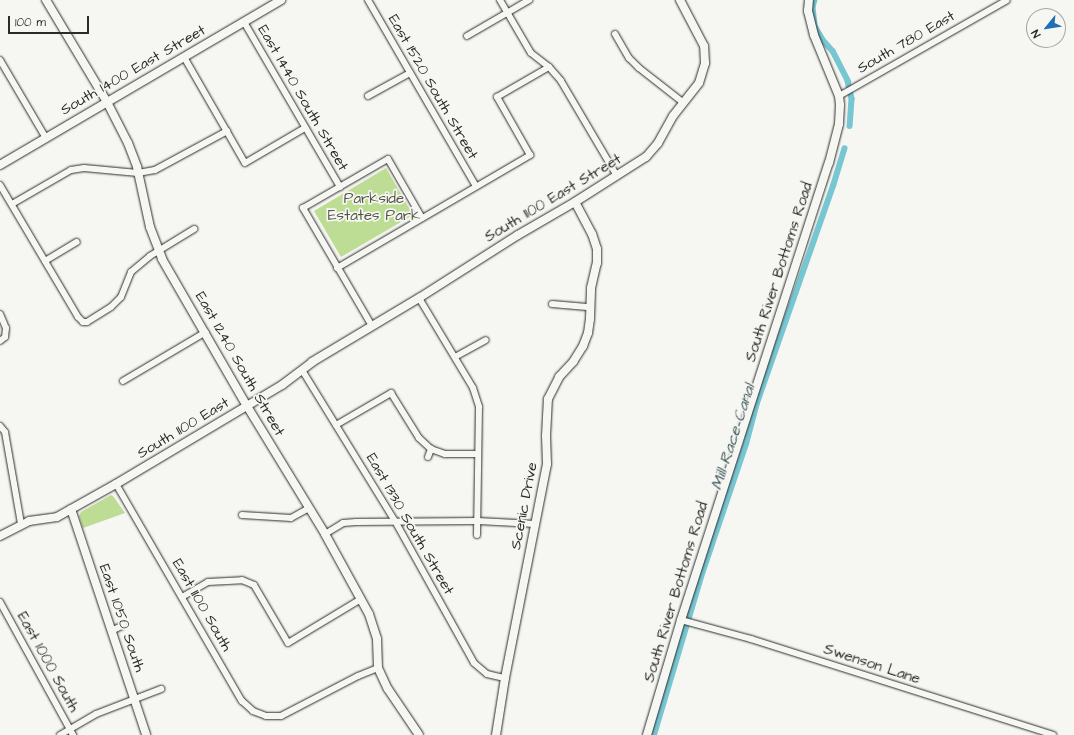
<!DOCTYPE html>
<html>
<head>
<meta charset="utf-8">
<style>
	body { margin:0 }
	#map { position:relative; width:1074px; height:735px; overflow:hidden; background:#f6f6f2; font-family:"Architects Daughter",sans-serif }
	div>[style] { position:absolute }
	.green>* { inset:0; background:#bddc94 }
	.canal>* { height:5.5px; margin:-2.75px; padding:0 2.75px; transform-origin:2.75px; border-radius:2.75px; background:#77c7d2 }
	.roads { filter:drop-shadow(0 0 1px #2b2b2b) drop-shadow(0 0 1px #2b2b2b) }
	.minor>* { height:6px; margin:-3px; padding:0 3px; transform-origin:3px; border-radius:3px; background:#f6f6f2 }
	.tertiary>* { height:8px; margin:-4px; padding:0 4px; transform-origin:4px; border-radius:4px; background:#f6f6f2 }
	span { translate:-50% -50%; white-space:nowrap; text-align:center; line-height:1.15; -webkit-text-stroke:3.5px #f6f6f2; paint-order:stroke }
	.street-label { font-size:15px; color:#2b2b2b }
	.park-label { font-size:15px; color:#505745 }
	.water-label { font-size:16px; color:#425a5d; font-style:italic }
	.north { position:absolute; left:1026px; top:8px; width:40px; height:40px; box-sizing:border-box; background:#f6f6f2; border:1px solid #a5a5a2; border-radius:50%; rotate:240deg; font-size:11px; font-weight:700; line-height:16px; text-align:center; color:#2b2b2b }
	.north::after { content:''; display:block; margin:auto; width:14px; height:18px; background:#1f6fb2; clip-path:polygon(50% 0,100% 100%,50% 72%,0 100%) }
	.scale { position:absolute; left:8px; top:16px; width:81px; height:18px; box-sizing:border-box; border:2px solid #2b2b2b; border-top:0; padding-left:5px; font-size:12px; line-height:14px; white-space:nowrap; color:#2b2b2b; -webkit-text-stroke:3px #f6f6f2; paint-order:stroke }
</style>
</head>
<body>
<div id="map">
	<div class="green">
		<i style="clip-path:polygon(386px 168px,413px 215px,341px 257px,314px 211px)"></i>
		<i style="clip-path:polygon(111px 495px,113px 496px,125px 513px,83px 528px,79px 516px,81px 512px)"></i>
	</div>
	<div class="canal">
		<i style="left:815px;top:0;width:7px;rotate:106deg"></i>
		<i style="left:813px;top:7px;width:19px;rotate:84deg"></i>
		<i style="left:815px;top:26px;width:16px;rotate:60deg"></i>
		<i style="left:823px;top:40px;width:15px;rotate:48deg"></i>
		<i style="left:833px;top:51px;width:34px;rotate:63deg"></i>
		<i style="left:848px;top:81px;width:18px;rotate:77deg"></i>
		<i style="left:852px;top:99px;width:27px;rotate:94deg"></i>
		<i style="left:654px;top:735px;width:171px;rotate:-73.4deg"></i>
		<i style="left:703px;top:571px;width:134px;rotate:-71.3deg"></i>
		<i style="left:746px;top:444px;width:42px;rotate:-75deg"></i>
		<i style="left:757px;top:403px;width:230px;rotate:-70.7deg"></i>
		<i style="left:833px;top:186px;width:39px;rotate:-73deg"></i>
	</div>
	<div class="roads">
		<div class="minor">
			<i style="left:368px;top:0;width:215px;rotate:59.9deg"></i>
			<i style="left:500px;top:0;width:61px;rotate:59.7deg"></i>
			<i style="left:531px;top:53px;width:23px;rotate:38deg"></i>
			<i style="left:549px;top:67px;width:18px;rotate:49deg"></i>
			<i style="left:561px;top:81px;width:110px;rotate:59.5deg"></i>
			<i style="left:244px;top:22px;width:191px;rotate:59.8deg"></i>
			<i style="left:615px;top:34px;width:28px;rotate:60deg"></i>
			<i style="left:629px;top:58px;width:14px;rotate:45deg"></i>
			<i style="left:639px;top:68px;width:57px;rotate:37.9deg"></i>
			<i style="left:467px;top:36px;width:72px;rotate:-30.1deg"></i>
			<i style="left:184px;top:57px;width:122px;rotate:60.1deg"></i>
			<i style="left:245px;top:163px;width:69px;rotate:-30.3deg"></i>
			<i style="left:0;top:60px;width:91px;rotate:59.5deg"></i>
			<i style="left:368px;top:96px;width:48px;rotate:-28.7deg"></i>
			<i style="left:839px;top:96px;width:193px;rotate:-29.7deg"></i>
			<i style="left:0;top:185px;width:153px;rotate:59.4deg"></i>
			<i style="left:78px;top:317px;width:7px;rotate:45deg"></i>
			<i style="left:83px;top:322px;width:4px"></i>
			<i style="left:87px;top:322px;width:28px;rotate:-32deg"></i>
			<i style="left:111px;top:307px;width:14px;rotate:-45deg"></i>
			<i style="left:121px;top:297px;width:27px;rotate:-68deg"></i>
			<i style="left:131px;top:272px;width:25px;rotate:-40deg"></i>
			<i style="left:150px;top:256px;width:52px;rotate:-31.5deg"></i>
			<i style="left:12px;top:204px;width:68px;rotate:-30deg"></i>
			<i style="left:71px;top:170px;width:13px;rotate:-9deg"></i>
			<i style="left:84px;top:168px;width:54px;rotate:5.3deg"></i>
			<i style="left:138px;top:173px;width:17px;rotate:-10deg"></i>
			<i style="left:155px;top:170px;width:82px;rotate:-28.4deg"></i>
			<i style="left:45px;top:261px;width:37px;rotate:-31deg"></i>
			<i style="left:337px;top:268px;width:224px;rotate:-30.3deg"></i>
			<i style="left:530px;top:155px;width:67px;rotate:-119.6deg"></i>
			<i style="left:497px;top:97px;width:60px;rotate:-30deg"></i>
			<i style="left:419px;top:298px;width:105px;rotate:59deg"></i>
			<i style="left:473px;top:388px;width:20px;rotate:72deg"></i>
			<i style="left:479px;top:407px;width:128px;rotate:90.9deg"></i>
			<i style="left:552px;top:304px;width:38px;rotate:5deg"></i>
			<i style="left:0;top:314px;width:15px;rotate:67deg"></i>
			<i style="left:6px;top:328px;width:9px;rotate:96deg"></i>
			<i style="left:5px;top:337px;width:6px;rotate:141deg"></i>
			<i style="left:372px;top:326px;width:137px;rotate:-120.3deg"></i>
			<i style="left:303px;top:208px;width:98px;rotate:-30deg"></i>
			<i style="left:388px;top:159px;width:68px;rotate:60deg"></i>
			<i style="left:455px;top:357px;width:35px;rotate:-29deg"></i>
			<i style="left:302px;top:370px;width:177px;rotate:58.4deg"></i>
			<i style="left:395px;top:521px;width:162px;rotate:60.9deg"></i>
			<i style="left:474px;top:663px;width:17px;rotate:40deg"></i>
			<i style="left:487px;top:674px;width:18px;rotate:13deg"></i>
			<i style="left:123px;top:381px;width:96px;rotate:-30.6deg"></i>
			<i style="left:336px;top:425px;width:64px;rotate:-30.2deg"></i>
			<i style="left:391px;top:393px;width:53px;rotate:58.1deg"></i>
			<i style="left:419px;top:438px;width:16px;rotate:43deg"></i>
			<i style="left:431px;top:449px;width:15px;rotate:20deg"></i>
			<i style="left:445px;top:454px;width:32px"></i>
			<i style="left:0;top:426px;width:8px;rotate:50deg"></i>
			<i style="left:5px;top:432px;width:93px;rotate:80.1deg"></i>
			<i style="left:428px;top:457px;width:9px;rotate:-69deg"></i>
			<i style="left:116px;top:484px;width:251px;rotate:59.9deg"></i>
			<i style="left:242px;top:701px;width:15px;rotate:42deg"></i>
			<i style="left:253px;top:711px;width:14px;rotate:21deg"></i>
			<i style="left:266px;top:716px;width:15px"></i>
			<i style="left:281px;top:716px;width:87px;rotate:-27.5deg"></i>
			<i style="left:358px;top:676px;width:22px;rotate:-22deg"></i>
			<i style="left:242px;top:515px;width:49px;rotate:3.5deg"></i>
			<i style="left:291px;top:518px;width:21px;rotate:-29deg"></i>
			<i style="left:325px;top:534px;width:21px;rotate:-31deg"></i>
			<i style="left:343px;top:523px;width:13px;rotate:-4deg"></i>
			<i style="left:356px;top:522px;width:122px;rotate:-0.5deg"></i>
			<i style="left:478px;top:521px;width:57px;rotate:3deg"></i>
			<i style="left:182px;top:597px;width:30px;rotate:-30deg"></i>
			<i style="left:208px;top:582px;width:34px;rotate:-3deg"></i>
			<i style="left:242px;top:580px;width:13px;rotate:23deg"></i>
			<i style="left:254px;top:585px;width:67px;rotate:59.6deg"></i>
			<i style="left:288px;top:643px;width:85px;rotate:-31.1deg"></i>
			<i style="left:0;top:602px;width:152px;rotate:61.2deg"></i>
			<i style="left:681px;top:620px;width:73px;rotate:15.2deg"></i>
			<i style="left:751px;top:639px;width:317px;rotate:17.6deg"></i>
			<i style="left:111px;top:631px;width:14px;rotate:-25deg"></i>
			<i style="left:60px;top:735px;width:42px;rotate:-30.3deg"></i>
			<i style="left:96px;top:714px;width:70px;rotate:-21deg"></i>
		</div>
		<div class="tertiary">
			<i style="left:46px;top:0;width:119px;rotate:59.1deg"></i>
			<i style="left:107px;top:102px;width:46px;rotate:62.9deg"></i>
			<i style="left:128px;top:143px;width:26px;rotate:69deg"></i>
			<i style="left:137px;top:167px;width:61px;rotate:77.8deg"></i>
			<i style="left:150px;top:227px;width:34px;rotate:69deg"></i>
			<i style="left:162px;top:259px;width:170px;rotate:60deg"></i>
			<i style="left:247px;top:406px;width:150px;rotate:58.6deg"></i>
			<i style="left:325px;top:534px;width:91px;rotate:61.2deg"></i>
			<i style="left:369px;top:614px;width:26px;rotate:72deg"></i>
			<i style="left:377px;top:639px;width:29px;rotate:88deg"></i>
			<i style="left:378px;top:668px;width:23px;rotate:65deg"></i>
			<i style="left:388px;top:689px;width:55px;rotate:56deg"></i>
			<i style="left:0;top:165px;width:326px;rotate:-30.4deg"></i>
			<i style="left:71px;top:509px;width:238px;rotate:71.6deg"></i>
			<i style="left:0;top:536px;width:33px;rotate:-27deg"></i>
			<i style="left:29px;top:521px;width:28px;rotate:-8deg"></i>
			<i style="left:57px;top:517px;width:68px;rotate:-29.2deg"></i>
			<i style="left:116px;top:484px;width:193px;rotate:-30.8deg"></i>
			<i style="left:282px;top:385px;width:38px;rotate:-37deg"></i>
			<i style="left:312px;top:362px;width:125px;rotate:-30.9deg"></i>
			<i style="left:419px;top:298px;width:117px;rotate:-32.5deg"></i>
			<i style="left:518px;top:235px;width:66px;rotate:-30.1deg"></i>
			<i style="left:575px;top:202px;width:84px;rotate:-32.4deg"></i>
			<i style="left:646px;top:157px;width:18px;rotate:-49deg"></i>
			<i style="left:658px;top:143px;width:31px;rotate:-61deg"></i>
			<i style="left:673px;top:116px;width:42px;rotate:-51.8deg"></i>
			<i style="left:699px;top:83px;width:21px;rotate:-73deg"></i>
			<i style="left:705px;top:63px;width:17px;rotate:-93deg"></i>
			<i style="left:704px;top:46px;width:52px;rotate:-117.6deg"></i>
			<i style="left:496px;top:735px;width:58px;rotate:-81deg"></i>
			<i style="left:505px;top:678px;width:218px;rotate:-78.9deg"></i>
			<i style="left:547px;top:464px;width:28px;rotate:-92deg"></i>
			<i style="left:546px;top:436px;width:37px;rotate:-87deg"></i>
			<i style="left:548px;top:399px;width:25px;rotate:-63deg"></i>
			<i style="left:559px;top:377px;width:21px;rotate:-47deg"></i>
			<i style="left:573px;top:362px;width:19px;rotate:-58deg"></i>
			<i style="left:583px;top:346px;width:14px;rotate:-69deg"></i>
			<i style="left:588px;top:333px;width:14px;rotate:-82deg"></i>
			<i style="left:590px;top:319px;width:31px;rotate:-88deg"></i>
			<i style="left:591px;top:288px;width:26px;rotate:-77deg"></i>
			<i style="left:597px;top:263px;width:14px;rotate:-90deg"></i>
			<i style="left:597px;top:249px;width:16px;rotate:-108deg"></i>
			<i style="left:592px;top:234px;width:36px;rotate:-118deg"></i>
			<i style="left:647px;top:735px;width:120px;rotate:-73.5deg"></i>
			<i style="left:681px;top:620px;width:480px;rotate:-72.1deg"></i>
			<i style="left:829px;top:163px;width:40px;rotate:-75.6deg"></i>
			<i style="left:839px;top:124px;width:19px;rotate:-87deg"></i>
			<i style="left:840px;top:105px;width:9px;rotate:-96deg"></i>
			<i style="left:839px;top:96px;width:66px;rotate:-112.3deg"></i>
			<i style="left:814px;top:35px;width:25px;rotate:-104deg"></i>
			<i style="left:808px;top:11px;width:11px;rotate:-85deg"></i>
		</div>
	</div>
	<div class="street-label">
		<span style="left:906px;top:42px;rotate:-30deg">South 780 East</span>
		<span style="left:133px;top:70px;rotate:-30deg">South 1400 East Street</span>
		<span style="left:433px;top:87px;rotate:60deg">East 1520 South Street</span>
		<span style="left:303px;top:98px;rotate:60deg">East 1440 South Street</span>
		<span style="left:553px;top:198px;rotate:-31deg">South 1100 East Street</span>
		<span style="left:779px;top:272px;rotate:-72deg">South River Bottoms Road</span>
		<span style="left:240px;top:364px;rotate:60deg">East 1240 South Street</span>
		<span style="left:183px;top:428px;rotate:-31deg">South 1100 East</span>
		<span style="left:524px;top:506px;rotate:-79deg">Scenic Drive</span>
		<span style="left:410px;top:524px;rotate:60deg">East 1330 South Street</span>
		<span style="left:676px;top:592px;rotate:-73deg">South River Bottoms Road</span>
		<span style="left:202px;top:605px;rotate:60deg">East 1100 South</span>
		<span style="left:122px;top:618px;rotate:71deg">East 1050 South</span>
		<span style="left:48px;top:662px;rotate:61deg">East 1000 South</span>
		<span style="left:872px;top:664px;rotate:18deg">Swenson Lane</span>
	</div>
	<div class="park-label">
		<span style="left:374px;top:207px">Parkside<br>Estates Park</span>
	</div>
	<div class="water-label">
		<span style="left:733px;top:437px;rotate:-72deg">Mill Race Canal</span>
	</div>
	<div class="north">N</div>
	<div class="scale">100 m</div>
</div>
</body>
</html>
